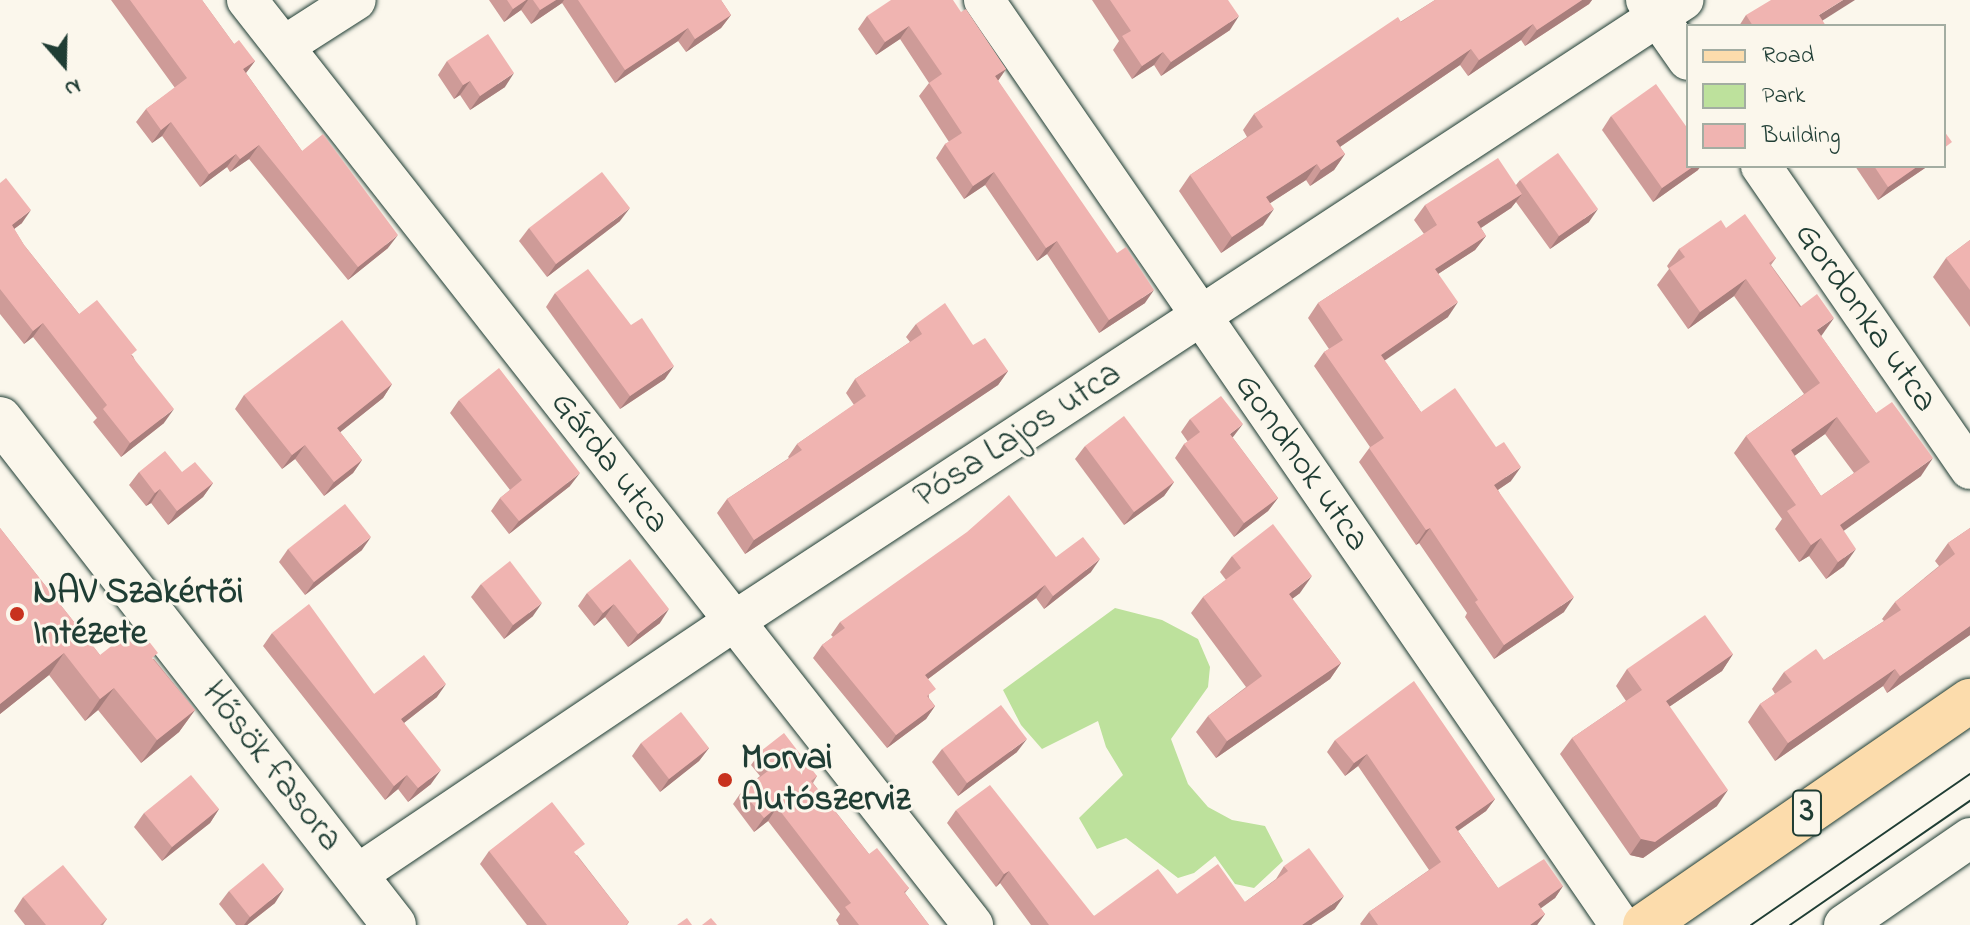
<!DOCTYPE html>
<html>
<head>
<meta charset="utf-8">
<style>
	body { margin:0 }
	#map { position:relative; width:1970px; height:925px; overflow:hidden; background:#fbf7ec; font-family:"Indie Flower",sans-serif }
	div>[style] { position:absolute }
	.green>* { inset:0; background:#bde19c }
	.roads { filter:drop-shadow(0 0 2px #1f3d34) drop-shadow(0 0 2px #1f3d34) }
	.minor>* { height:40px; margin:-20px; padding:0 20px; transform-origin:20px; border-radius:20px; background:#fbf7ec }
	.tertiary>* { height:44px; margin:-22px; padding:0 22px; transform-origin:22px; border-radius:22px; background:#fbf7ec }
	.primary>* { height:44px; margin:-22px; padding:0 22px; transform-origin:22px; border-radius:22px; background:#fcdcac }
	.tram>* { height:2px; margin:-1px; padding:0 1px; transform-origin:1px; border-radius:1px; background:#1f3d34 }
	.wall>* { inset:0; background:#ce9b98 }
	.shaded-wall>* { inset:0; background:#a87e7c }
	.building>* { inset:0; background:#f0b4b1 }
	.dots>* { width:22px; height:22px; translate:-50% -50%; box-sizing:border-box; border:4px solid #fbf7ec; border-radius:50% }
	span { translate:-50% -50%; white-space:nowrap; text-align:center; line-height:1.15; -webkit-text-stroke:6px #fbf7ec; paint-order:stroke }
	.shield-label span { padding:2px 6px; background:#fbf7ec; border:2px solid; border-radius:6px; -webkit-text-stroke-width:0 }
	.shield-label { font-size:34px; color:#1f3d34; font-weight:700 }
	.street-label { font-size:36px; color:#1f3d34 }
	.poi-label { font-size:36px; color:#1f3d34; font-weight:700 }
	.left { translate:0 -50%; text-align:left }
	.legend { position:absolute; left:1686px; top:24px; width:260px; height:144px; box-sizing:border-box; background:#fbf7ec; border:2px solid #a3ada2; margin:0; padding:10px 14px; list-style:none; font-size:24px; color:#1f3d34 }
	.legend li { display:flex; align-items:center; gap:16px; height:40px }
	.legend b { width:40px; border:2px solid #a3ada2 }
	.north { position:absolute; left:24px; top:24px; width:80px; height:80px; -webkit-text-stroke:6px #fbf7ec; paint-order:stroke; rotate:160deg; font-size:22px; font-weight:700; line-height:32px; text-align:center; color:#1f3d34 }
	.north::after { content:''; display:block; margin:auto; width:28px; height:36px; background:#1f3d34; clip-path:polygon(50% 0,100% 100%,50% 72%,0 100%) }
</style>
</head>
<body>
<div id="map">
	<div class="green">
		<i style="clip-path:polygon(1115px 608px,1162px 620px,1198px 639px,1210px 667px,1208px 687px,1171px 739px,1188px 784px,1208px 807px,1232px 820px,1265px 826px,1283px 861px,1254px 888px,1235px 884px,1215px 856px,1194px 873px,1178px 878px,1126px 838px,1097px 849px,1079px 818px,1123px 775px,1106px 747px,1098px 721px,1042px 749px,1021px 725px,1003px 690px)"></i>
	</div>
	<div class="roads">
		<div class="minor">
			<i style="left:247px;top:0;width:1176px;rotate:51.87deg"></i>
			<i style="left:984px;top:0;width:1123px;rotate:55.49deg"></i>
			<i style="left:1646px;top:0;width:73px;rotate:55deg"></i>
			<i style="left:284px;top:46px;width:85px;rotate:-32.6deg"></i>
			<i style="left:1761px;top:166px;width:368px;rotate:55.4deg"></i>
			<i style="left:355px;top:876px;width:455px;rotate:-33.9deg"></i>
			<i style="left:733px;top:622px;width:1136px;rotate:-33.21deg"></i>
			<i style="left:1844px;top:925px;width:153px;rotate:-34.6deg"></i>
		</div>
		<div class="tertiary">
			<i style="left:0;top:419px;width:641px;rotate:52.09deg"></i>
		</div>
		<div class="primary">
			<i style="left:1645px;top:925px;width:395px;rotate:-34.6deg"></i>
		</div>
	</div>
	<div class="tram">
		<i style="left:1751px;top:925px;width:266px;rotate:-34.6deg"></i>
		<i style="left:1790px;top:925px;width:219px;rotate:-34.6deg"></i>
	</div>
	<div class="wall">
		<i style="clip-path:polygon(111px 0,202px 0,234px 44px,255px 61px,246px 73px,302px 151px,388px 248px,348px 280px,249px 159px,230px 172px,227px 167px,200px 187px,162px 136px,152px 143px,136px 122px,146px 109px,175px 88px)"></i>
		<i style="clip-path:polygon(489px 0,721px 0,731px 15px,721px 28px,686px 52px,678px 41px,615px 83px,562px 3px,531px 24px,521px 10px,504px 22px)"></i>
		<i style="clip-path:polygon(1092px 0,1228px 0,1230px 30px,1161px 76px,1154px 65px,1132px 79px,1113px 50px,1119px 41px)"></i>
		<i style="clip-path:polygon(1435px 0,1592px 0,1589px 4px,1525px 46px,1521px 40px,1468px 76px,1460px 65px,1340px 147px,1345px 154px,1334px 170px,1310px 186px,1306px 180px,1270px 203px,1263px 225px,1221px 253px,1179px 191px,1190px 175px,1247px 137px,1243px 130px,1254px 114px)"></i>
		<i style="clip-path:polygon(961px 12px,1006px 69px,998px 81px,1145px 303px,1099px 333px,1047px 254px,1037px 261px,985px 185px,964px 199px,936px 158px,945px 144px,949px 142px,919px 96px,929px 83px,900px 39px,876px 55px,858px 29px,867px 16px)"></i>
		<i style="clip-path:polygon(1746px 15px,1826px 26px,1739px 26px)"></i>
		<i style="clip-path:polygon(447px 61px,505px 87px,470px 110px,460px 95px,454px 99px,438px 75px)"></i>
		<i style="clip-path:polygon(1611px 116px,1698px 170px,1653px 202px,1602px 130px)"></i>
		<i style="clip-path:polygon(1855px 166px,1928px 166px,1878px 200px)"></i>
		<i style="clip-path:polygon(1520px 180px,1589px 222px,1550px 249px,1516px 202px,1511px 208px,1481px 228px,1486px 236px,1475px 250px,1438px 274px,1448px 317px,1384px 360px,1421px 412px,1511px 481px,1498px 490px,1564px 612px,1494px 659px,1465px 617px,1467px 613px,1419px 543px,1416px 545px,1359px 462px,1370px 447px,1314px 366px,1324px 352px,1329px 349px,1308px 318px,1318px 303px,1424px 234px,1414px 220px,1425px 205px,1516px 185px)"></i>
		<i style="clip-path:polygon(0 183px,22px 223px,14px 229px,24px 245px,79px 314px,133px 356px,164px 423px,121px 457px,93px 422px,97px 418px,33px 337px,24px 344px,0 314px)"></i>
		<i style="clip-path:polygon(620px 221px,547px 277px,519px 241px,529px 228px)"></i>
		<i style="clip-path:polygon(evenodd,1726px 228px,1776px 258px,1771px 265px,1822px 335px,1821px 336px,1921px 476px,1844px 530px,1844px 566px,1826px 579px,1809px 556px,1799px 562px,1775px 529px,1782px 519px,1734px 453px,1746px 436px,1804px 394px,1734px 296px,1688px 329px,1657px 285px,1669px 269px,1667px 266px,1679px 249px,1726px 228px,1825px 434px,1854px 473px,1821px 496px,1794px 456px,1825px 434px)"></i>
		<i style="clip-path:polygon(1970px 240px,1970px 327px,1933px 277px,1946px 258px)"></i>
		<i style="clip-path:polygon(555px 293px,665px 379px,620px 409px,546px 307px)"></i>
		<i style="clip-path:polygon(916px 324px,973px 345px,1008px 371px,998px 385px,745px 554px,717px 513px,727px 499px,789px 458px,788px 457px,797px 444px,854px 405px,846px 393px,855px 379px,910px 342px,906px 337px)"></i>
		<i style="clip-path:polygon(392px 384px,383px 398px,340px 432px,362px 460px,353px 473px,324px 496px,295px 459px,282px 469px,235px 409px,244px 395px)"></i>
		<i style="clip-path:polygon(459px 400px,570px 486px,509px 534px,491px 511px,500px 498px,510px 490px,450px 413px)"></i>
		<i style="clip-path:polygon(1190px 419px,1233px 438px,1278px 498px,1268px 511px,1234px 537px,1175px 458px,1184px 444px,1188px 442px,1181px 432px)"></i>
		<i style="clip-path:polygon(1085px 446px,1174px 482px,1164px 496px,1124px 525px,1075px 459px)"></i>
		<i style="clip-path:polygon(139px 472px,182px 472px,213px 483px,203px 497px,168px 525px,151px 503px,146px 506px,129px 485px)"></i>
		<i style="clip-path:polygon(0 528px,100px 655px,154px 659px,195px 710px,179px 732px,141px 763px,98px 710px,85px 721px,49px 675px,0 714px)"></i>
		<i style="clip-path:polygon(1970px 528px,1970px 635px,1887px 693px,1883px 686px,1775px 761px,1748px 722px,1760px 704px,1775px 694px,1772px 689px,1784px 672px,1824px 660px,1884px 621px,1882px 619px,1895px 602px,1939px 566px,1935px 561px,1948px 543px)"></i>
		<i style="clip-path:polygon(288px 549px,362px 550px,305px 595px,279px 562px)"></i>
		<i style="clip-path:polygon(1232px 556px,1300px 593px,1292px 599px,1341px 663px,1330px 679px,1216px 758px,1196px 732px,1208px 716px,1246px 687px,1191px 613px,1203px 597px,1226px 580px,1220px 572px)"></i>
		<i style="clip-path:polygon(1056px 557px,1091px 572px,1044px 609px,1036px 598px,928px 679px,929px 698px,935px 706px,926px 719px,887px 748px,813px 658px,822px 645px,833px 637px,831px 635px,840px 622px)"></i>
		<i style="clip-path:polygon(481px 584px,533px 616px,504px 639px,471px 597px)"></i>
		<i style="clip-path:polygon(587px 593px,660px 623px,628px 647px,605px 617px,594px 626px,578px 606px)"></i>
		<i style="clip-path:polygon(272px 633px,374px 694px,437px 697px,404px 723px,431px 784px,408px 802px,398px 789px,385px 800px,263px 646px)"></i>
		<i style="clip-path:polygon(1733px 654px,1722px 671px,1669px 707px,1717px 806px,1643px 858px,1630px 855px,1560px 754px,1572px 738px,1626px 701px,1616px 686px,1627px 669px)"></i>
		<i style="clip-path:polygon(1335px 740px,1495px 799px,1486px 811px,1458px 831px,1498px 888px,1563px 886px,1555px 898px,1540px 908px,1545px 914px,1537px 925px,1361px 925px,1360px 924px,1369px 912px,1429px 870px,1358px 766px,1345px 776px,1327px 752px)"></i>
		<i style="clip-path:polygon(641px 743px,709px 748px,699px 761px,660px 792px,632px 756px)"></i>
		<i style="clip-path:polygon(942px 749px,1017px 752px,958px 796px,932px 762px)"></i>
		<i style="clip-path:polygon(761px 751px,817px 776px,813px 783px,869px 854px,909px 888px,905px 893px,929px 925px,839px 925px,836px 920px,840px 914px,768px 821px,754px 832px,733px 804px,742px 791px,760px 776px,751px 765px)"></i>
		<i style="clip-path:polygon(219px 809px,210px 823px,162px 861px,134px 827px,144px 813px)"></i>
		<i style="clip-path:polygon(956px 810px,1094px 916px,1177px 894px,1245px 902px,1276px 879px,1284px 866px,1335px 909px,1311px 925px,1031px 925px,1000px 883px,996px 887px,947px 823px)"></i>
		<i style="clip-path:polygon(489px 851px,577px 855px,629px 922px,627px 925px,527px 925px,480px 864px)"></i>
		<i style="clip-path:polygon(229px 891px,275px 903px,247px 925px,236px 925px,219px 904px)"></i>
		<i style="clip-path:polygon(23px 897px,107px 919px,103px 925px,25px 925px,14px 911px)"></i>
	</div>
	<div class="shaded-wall">
		<i style="clip-path:polygon(526px 0,528px 0,521px 10px,504px 22px,513px 9px)"></i>
		<i style="clip-path:polygon(556px 0,564px 0,562px 3px,531px 24px,540px 10px)"></i>
		<i style="clip-path:polygon(1582px 0,1592px 0,1589px 4px,1525px 46px,1537px 30px)"></i>
		<i style="clip-path:polygon(1843px 0,1855px 0,1814px 26px,1819px 15px)"></i>
		<i style="clip-path:polygon(731px 15px,721px 28px,686px 52px,695px 39px)"></i>
		<i style="clip-path:polygon(1239px 16px,1230px 30px,1161px 76px,1171px 62px)"></i>
		<i style="clip-path:polygon(1533px 24px,1521px 40px,1468px 76px,1479px 60px)"></i>
		<i style="clip-path:polygon(909px 26px,900px 39px,876px 55px,885px 42px)"></i>
		<i style="clip-path:polygon(688px 28px,678px 41px,615px 83px,625px 70px)"></i>
		<i style="clip-path:polygon(1471px 49px,1460px 65px,1325px 157px,1336px 141px)"></i>
		<i style="clip-path:polygon(1163px 52px,1154px 65px,1132px 79px,1142px 66px)"></i>
		<i style="clip-path:polygon(255px 61px,245px 74px,243px 69px)"></i>
		<i style="clip-path:polygon(1006px 69px,997px 82px,995px 76px)"></i>
		<i style="clip-path:polygon(514px 73px,505px 87px,470px 110px,480px 96px)"></i>
		<i style="clip-path:polygon(470px 81px,460px 95px,454px 99px,463px 85px)"></i>
		<i style="clip-path:polygon(171px 122px,162px 136px,152px 143px,161px 130px)"></i>
		<i style="clip-path:polygon(259px 145px,249px 159px,230px 172px,240px 159px)"></i>
		<i style="clip-path:polygon(236px 154px,227px 167px,200px 187px,209px 174px)"></i>
		<i style="clip-path:polygon(1345px 154px,1334px 170px,1310px 186px,1321px 170px)"></i>
		<i style="clip-path:polygon(1317px 164px,1306px 180px,1255px 213px,1266px 197px)"></i>
		<i style="clip-path:polygon(1694px 166px,1701px 166px,1698px 170px,1653px 202px,1662px 188px)"></i>
		<i style="clip-path:polygon(1918px 166px,1928px 166px,1878px 200px,1888px 187px)"></i>
		<i style="clip-path:polygon(994px 172px,985px 185px,964px 199px,973px 186px)"></i>
		<i style="clip-path:polygon(1522px 194px,1511px 208px,1467px 237px,1477px 222px)"></i>
		<i style="clip-path:polygon(630px 208px,620px 221px,547px 277px,556px 264px)"></i>
		<i style="clip-path:polygon(1274px 209px,1263px 225px,1221px 253px,1232px 237px)"></i>
		<i style="clip-path:polygon(1598px 209px,1589px 222px,1550px 249px,1559px 236px)"></i>
		<i style="clip-path:polygon(31px 210px,22px 223px,2px 238px,12px 225px)"></i>
		<i style="clip-path:polygon(398px 235px,388px 248px,348px 280px,358px 267px)"></i>
		<i style="clip-path:polygon(1486px 236px,1475px 250px,1424px 283px,1435px 269px)"></i>
		<i style="clip-path:polygon(1057px 241px,1047px 254px,1037px 261px,1046px 248px)"></i>
		<i style="clip-path:polygon(1746px 279px,1734px 296px,1688px 329px,1700px 312px)"></i>
		<i style="clip-path:polygon(1154px 290px,1145px 303px,1099px 333px,1109px 320px)"></i>
		<i style="clip-path:polygon(1458px 302px,1448px 317px,1371px 370px,1381px 355px)"></i>
		<i style="clip-path:polygon(1834px 318px,1822px 335px,1805px 347px,1817px 330px)"></i>
		<i style="clip-path:polygon(43px 323px,33px 337px,24px 344px,33px 331px)"></i>
		<i style="clip-path:polygon(674px 366px,665px 379px,620px 409px,630px 396px)"></i>
		<i style="clip-path:polygon(1008px 371px,998px 385px,745px 554px,754px 540px)"></i>
		<i style="clip-path:polygon(392px 384px,383px 398px,328px 442px,337px 428px)"></i>
		<i style="clip-path:polygon(174px 409px,164px 423px,121px 457px,130px 443px)"></i>
		<i style="clip-path:polygon(1837px 417px,1825px 434px,1779px 467px,1791px 450px)"></i>
		<i style="clip-path:polygon(1243px 424px,1233px 437px,1220px 447px,1230px 434px)"></i>
		<i style="clip-path:polygon(305px 445px,295px 459px,282px 469px,292px 455px)"></i>
		<i style="clip-path:polygon(1933px 458px,1921px 476px,1828px 542px,1840px 525px)"></i>
		<i style="clip-path:polygon(362px 460px,353px 473px,324px 496px,334px 482px)"></i>
		<i style="clip-path:polygon(1521px 467px,1511px 481px,1484px 499px,1494px 485px)"></i>
		<i style="clip-path:polygon(580px 473px,570px 486px,509px 534px,519px 521px)"></i>
		<i style="clip-path:polygon(1174px 482px,1164px 496px,1124px 525px,1134px 512px)"></i>
		<i style="clip-path:polygon(213px 483px,203px 497px,168px 525px,177px 511px)"></i>
		<i style="clip-path:polygon(160px 489px,151px 503px,146px 506px,155px 493px)"></i>
		<i style="clip-path:polygon(1278px 498px,1268px 511px,1234px 537px,1244px 523px)"></i>
		<i style="clip-path:polygon(1430px 528px,1419px 543px,1416px 545px,1426px 530px)"></i>
		<i style="clip-path:polygon(371px 537px,362px 550px,305px 595px,314px 582px)"></i>
		<i style="clip-path:polygon(1821px 538px,1809px 556px,1799px 562px,1811px 545px)"></i>
		<i style="clip-path:polygon(1856px 549px,1844px 566px,1826px 579px,1838px 562px)"></i>
		<i style="clip-path:polygon(1100px 559px,1091px 572px,1044px 609px,1053px 596px)"></i>
		<i style="clip-path:polygon(1312px 576px,1300px 593px,1277px 610px,1289px 594px)"></i>
		<i style="clip-path:polygon(1045px 585px,1036px 598px,916px 688px,925px 675px)"></i>
		<i style="clip-path:polygon(1574px 597px,1564px 612px,1494px 659px,1504px 645px)"></i>
		<i style="clip-path:polygon(542px 603px,533px 616px,504px 639px,513px 625px)"></i>
		<i style="clip-path:polygon(614px 604px,605px 617px,594px 626px,603px 613px)"></i>
		<i style="clip-path:polygon(669px 609px,660px 623px,628px 647px,638px 634px)"></i>
		<i style="clip-path:polygon(1970px 626px,1970px 635px,1887px 693px,1900px 676px)"></i>
		<i style="clip-path:polygon(64px 653px,49px 675px,0 714px,0 704px)"></i>
		<i style="clip-path:polygon(1733px 654px,1722px 671px,1654px 717px,1666px 701px)"></i>
		<i style="clip-path:polygon(1341px 663px,1330px 679px,1216px 758px,1227px 741px)"></i>
		<i style="clip-path:polygon(1895px 669px,1883px 686px,1775px 761px,1788px 743px)"></i>
		<i style="clip-path:polygon(446px 684px,437px 697px,391px 733px,401px 719px)"></i>
		<i style="clip-path:polygon(114px 688px,98px 710px,85px 721px,100px 699px)"></i>
		<i style="clip-path:polygon(935px 706px,926px 719px,887px 748px,896px 735px)"></i>
		<i style="clip-path:polygon(195px 710px,179px 732px,141px 763px,157px 740px)"></i>
		<i style="clip-path:polygon(1027px 739px,1017px 752px,958px 796px,967px 783px)"></i>
		<i style="clip-path:polygon(709px 748px,699px 761px,660px 792px,669px 779px)"></i>
		<i style="clip-path:polygon(1367px 754px,1358px 766px,1345px 776px,1354px 763px)"></i>
		<i style="clip-path:polygon(441px 770px,431px 784px,408px 802px,418px 788px)"></i>
		<i style="clip-path:polygon(407px 775px,398px 789px,385px 800px,394px 786px)"></i>
		<i style="clip-path:polygon(1728px 790px,1717px 806px,1643px 858px,1630px 855px,1641px 839px)"></i>
		<i style="clip-path:polygon(1495px 799px,1486px 811px,1446px 839px,1455px 827px)"></i>
		<i style="clip-path:polygon(777px 807px,768px 821px,754px 832px,764px 818px)"></i>
		<i style="clip-path:polygon(219px 809px,210px 823px,162px 861px,172px 847px)"></i>
		<i style="clip-path:polygon(1009px 871px,1000px 883px,996px 887px,1004px 874px)"></i>
		<i style="clip-path:polygon(1563px 886px,1555px 898px,1529px 917px,1538px 904px)"></i>
		<i style="clip-path:polygon(284px 889px,275px 903px,247px 925px,244px 925px,250px 917px)"></i>
		<i style="clip-path:polygon(1344px 896px,1335px 909px,1311px 925px,1302px 925px)"></i>
		<i style="clip-path:polygon(1545px 914px,1537px 925px,1530px 925px)"></i>
	</div>
	<div class="building">
		<i style="clip-path:polygon(130px 0,202px 0,234px 44px,239px 40px,255px 61px,243px 69px,302px 151px,323px 134px,398px 235px,358px 267px,259px 145px,240px 159px,236px 154px,209px 174px,171px 122px,161px 130px,146px 109px,187px 78px)"></i>
		<i style="clip-path:polygon(507px 0,526px 0,513px 9px)"></i>
		<i style="clip-path:polygon(533px 0,556px 0,540px 10px)"></i>
		<i style="clip-path:polygon(578px 0,721px 0,731px 15px,695px 39px,688px 28px,625px 70px)"></i>
		<i style="clip-path:polygon(891px 0,953px 0,961px 12px,966px 9px,1006px 69px,995px 76px,1117px 253px,1126px 247px,1154px 290px,1109px 320px,1057px 241px,1046px 248px,994px 172px,973px 186px,945px 144px,962px 133px,929px 83px,942px 74px,909px 26px,885px 42px,867px 16px)"></i>
		<i style="clip-path:polygon(1110px 0,1228px 0,1239px 16px,1171px 62px,1163px 52px,1142px 66px,1122px 36px,1131px 31px)"></i>
		<i style="clip-path:polygon(1435px 0,1582px 0,1537px 30px,1533px 24px,1479px 60px,1471px 49px,1336px 141px,1345px 154px,1321px 170px,1317px 164px,1266px 197px,1274px 209px,1232px 237px,1190px 175px,1263px 127px,1254px 114px,1398px 17px,1401px 22px)"></i>
		<i style="clip-path:polygon(1771px 0,1843px 0,1819px 15px,1826px 26px,1753px 26px,1746px 15px)"></i>
		<i style="clip-path:polygon(488px 34px,514px 73px,480px 96px,470px 81px,463px 85px,447px 61px)"></i>
		<i style="clip-path:polygon(1656px 84px,1688px 129px,1688px 166px,1694px 166px,1662px 188px,1611px 116px)"></i>
		<i style="clip-path:polygon(1944px 131px,1952px 142px,1944px 148px)"></i>
		<i style="clip-path:polygon(1558px 153px,1598px 209px,1559px 236px,1520px 180px)"></i>
		<i style="clip-path:polygon(1498px 158px,1522px 194px,1477px 222px,1486px 236px,1435px 269px,1458px 302px,1381px 355px,1421px 412px,1455px 388px,1496px 447px,1504px 442px,1521px 467px,1494px 485px,1574px 597px,1504px 645px,1475px 602px,1478px 600px,1430px 528px,1426px 530px,1369px 448px,1384px 438px,1324px 352px,1343px 340px,1318px 303px,1437px 225px,1425px 205px)"></i>
		<i style="clip-path:polygon(1874px 166px,1918px 166px,1888px 187px)"></i>
		<i style="clip-path:polygon(602px 172px,630px 208px,556px 264px,529px 228px)"></i>
		<i style="clip-path:polygon(6px 178px,31px 210px,12px 225px,24px 245px,79px 314px,97px 300px,137px 350px,131px 355px,174px 409px,130px 443px,103px 409px,107px 405px,43px 323px,33px 331px,0 289px,0 183px)"></i>
		<i style="clip-path:polygon(evenodd,1745px 214px,1776px 258px,1769px 263px,1800px 307px,1817px 294px,1834px 318px,1817px 330px,1876px 413px,1892px 402px,1933px 458px,1840px 525px,1856px 549px,1838px 562px,1821px 538px,1811px 545px,1787px 511px,1796px 505px,1746px 436px,1820px 383px,1746px 279px,1700px 312px,1669px 268px,1685px 257px,1679px 249px,1721px 220px,1726px 228px,1745px 214px,1837px 417px,1870px 462px,1821px 496px,1791px 450px,1837px 417px)"></i>
		<i style="clip-path:polygon(1970px 240px,1970px 290px,1946px 258px)"></i>
		<i style="clip-path:polygon(588px 269px,631px 325px,642px 318px,674px 366px,630px 396px,555px 293px)"></i>
		<i style="clip-path:polygon(945px 303px,973px 345px,985px 338px,1008px 371px,754px 540px,727px 499px,802px 450px,797px 444px,866px 396px,855px 379px,922px 334px,916px 324px)"></i>
		<i style="clip-path:polygon(342px 320px,392px 384px,337px 428px,362px 460px,334px 482px,305px 445px,292px 455px,244px 395px)"></i>
		<i style="clip-path:polygon(499px 368px,580px 473px,519px 521px,500px 498px,522px 480px,459px 400px)"></i>
		<i style="clip-path:polygon(1221px 396px,1243px 424px,1230px 434px,1278px 498px,1244px 523px,1184px 444px,1200px 432px,1190px 419px)"></i>
		<i style="clip-path:polygon(1124px 416px,1174px 482px,1134px 512px,1085px 446px)"></i>
		<i style="clip-path:polygon(165px 451px,182px 472px,195px 462px,213px 483px,177px 511px,160px 489px,155px 493px,139px 472px)"></i>
		<i style="clip-path:polygon(1009px 495px,1056px 557px,1083px 537px,1100px 559px,1053px 596px,1045px 585px,925px 675px,936px 689px,927px 696px,935px 706px,896px 735px,822px 645px,845px 628px,840px 622px,967px 532px)"></i>
		<i style="clip-path:polygon(345px 504px,371px 537px,314px 582px,288px 549px)"></i>
		<i style="clip-path:polygon(1273px 524px,1312px 576px,1289px 594px,1341px 663px,1227px 741px,1208px 716px,1262px 676px,1203px 597px,1241px 568px,1232px 556px)"></i>
		<i style="clip-path:polygon(0 528px,100px 655px,137px 626px,158px 653px,152px 658px,195px 710px,157px 740px,114px 688px,100px 699px,64px 653px,0 704px)"></i>
		<i style="clip-path:polygon(1970px 528px,1970px 626px,1900px 676px,1895px 669px,1788px 743px,1760px 704px,1792px 682px,1784px 672px,1816px 649px,1824px 660px,1901px 610px,1895px 602px,1955px 554px,1948px 543px)"></i>
		<i style="clip-path:polygon(630px 559px,669px 609px,638px 634px,614px 604px,603px 613px,587px 593px)"></i>
		<i style="clip-path:polygon(510px 561px,542px 603px,513px 625px,481px 584px)"></i>
		<i style="clip-path:polygon(309px 604px,374px 694px,424px 655px,446px 684px,401px 719px,441px 770px,418px 788px,407px 775px,394px 786px,272px 633px)"></i>
		<i style="clip-path:polygon(1705px 615px,1733px 654px,1666px 701px,1728px 790px,1655px 842px,1641px 839px,1572px 738px,1642px 690px,1627px 669px)"></i>
		<i style="clip-path:polygon(1414px 681px,1495px 799px,1455px 827px,1498px 888px,1544px 859px,1563px 886px,1538px 904px,1545px 914px,1530px 925px,1378px 925px,1369px 912px,1441px 862px,1367px 754px,1354px 763px,1335px 740px)"></i>
		<i style="clip-path:polygon(1001px 705px,1027px 739px,967px 783px,942px 749px)"></i>
		<i style="clip-path:polygon(681px 712px,709px 748px,669px 779px,641px 743px)"></i>
		<i style="clip-path:polygon(784px 733px,817px 776px,811px 781px,869px 854px,877px 848px,909px 888px,904px 892px,929px 925px,859px 925px,845px 907px,851px 903px,777px 807px,764px 818px,742px 791px,773px 767px,761px 751px)"></i>
		<i style="clip-path:polygon(191px 775px,219px 809px,172px 847px,144px 813px)"></i>
		<i style="clip-path:polygon(990px 785px,1094px 916px,1158px 869px,1177px 894px,1218px 864px,1245px 902px,1288px 871px,1284px 866px,1309px 848px,1344px 896px,1302px 925px,1049px 925px,1009px 871px,1004px 874px,956px 810px)"></i>
		<i style="clip-path:polygon(552px 802px,585px 844px,574px 852px,629px 922px,626px 925px,547px 925px,489px 851px)"></i>
		<i style="clip-path:polygon(263px 863px,284px 889px,250px 917px,229px 891px)"></i>
		<i style="clip-path:polygon(63px 865px,107px 919px,100px 925px,46px 925px,23px 897px)"></i>
		<i style="clip-path:polygon(687px 918px,692px 925px,677px 925px)"></i>
		<i style="clip-path:polygon(711px 918px,717px 925px,702px 925px)"></i>
	</div>
	<div class="dots">
		<i style="left:17px;top:614px;background:#c8321e"></i>
		<i style="left:725px;top:780px;background:#c8321e"></i>
	</div>
	<div class="shield-label">
		<span style="left:1807px;top:813px">3</span>
	</div>
	<div class="street-label">
		<span style="left:1865px;top:318px;rotate:55deg">Gordonka utca</span>
		<span style="left:1018px;top:436px;rotate:-33deg">Pósa Lajos utca</span>
		<span style="left:609px;top:463px;rotate:52deg">Gárda utca</span>
		<span style="left:1301px;top:463px;rotate:55deg">Gondnok utca</span>
		<span style="left:271px;top:767px;rotate:52deg">Hősök fasora</span>
	</div>
	<div class="poi-label">
		<span class="left" style="left:33px;top:614px">NAV Szakértői<br>Intézete</span>
		<span class="left" style="left:741px;top:780px">Morvai<br>Autószerviz</span>
	</div>
	<ul class="legend">
	<li><b style="height:10px;background:#fcdcac"></b>Road</li>
	<li><b style="height:22px;background:#bde19c"></b>Park</li>
	<li><b style="height:22px;background:#f0b4b1"></b>Building</li>
	</ul>
	<div class="north">N</div>
</div>
</body>
</html>
